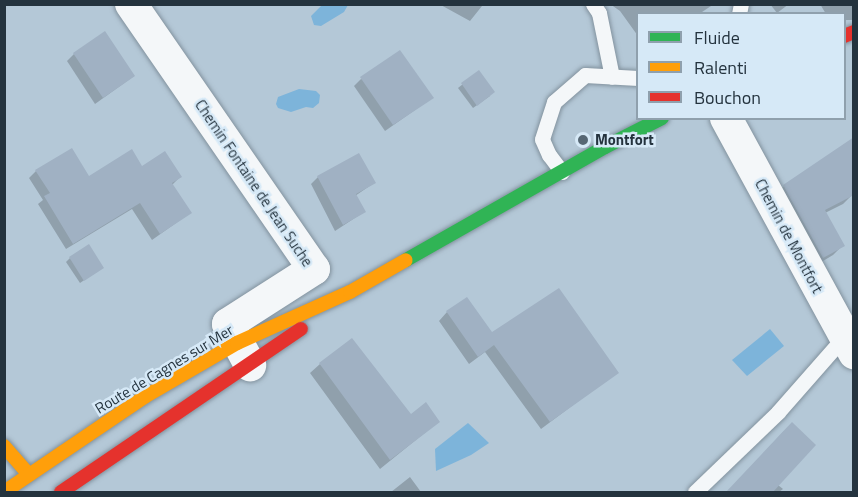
<!DOCTYPE html>
<html>
<head>
<meta charset="utf-8">
<style>
	body { margin:0 }
	#map { position:relative; width:858px; height:497px; overflow:hidden; background:#b4c8d7; font-family:"Titillium Web",sans-serif }
	div>[style] { position:absolute }
	.water>* { inset:0; background:#7db4da }
	.shadow>* { inset:0; background:#0003 }
	.building>* { inset:0; background:#a0b1c3 }
	.roads { filter:drop-shadow(0 0 2px #82929e) drop-shadow(0 0 2px #82929e) }
	.lane>* { height:15px; margin:-7.5px; padding:0 7.5px; transform-origin:7.5px; border-radius:7.5px; background:#f4f7f9 }
	.street>* { height:32px; margin:-16px; padding:0 16px; transform-origin:16px; border-radius:16px; background:#f4f7f9 }
	.fast>* { height:14px; margin:-7px; padding:0 7px; transform-origin:7px; border-radius:7px; background:#30b455 }
	.slow>* { height:14px; margin:-7px; padding:0 7px; transform-origin:7px; border-radius:7px; background:#ff9f0a }
	.jam>* { height:14px; margin:-7px; padding:0 7px; transform-origin:7px; border-radius:7px; background:#e5322d }
	.dots>* { width:16px; height:16px; translate:-50% -50%; box-sizing:border-box; border:3px solid #d6e9f7; border-radius:50% }
	span { translate:-50% -50%; white-space:nowrap; text-align:center; line-height:1.15; -webkit-text-stroke:5px #d6e9f7; paint-order:stroke }
	.poi-label { font-size:15px; color:#24333e; font-weight:700 }
	.left { translate:0 -50%; text-align:left }
	.street-label { font-size:15px; color:#24333e }
	.frame { position:absolute; inset:0; border:6px solid #24333e; pointer-events:none }
	.legend { position:absolute; left:636px; top:12px; width:210px; height:108px; box-sizing:border-box; background:#d6e9f7; border:2px solid #8fa0ad; margin:0; padding:8px 10px; list-style:none; font-size:18px; color:#24333e }
	.legend li { display:flex; align-items:center; gap:12px; height:30px }
	.legend b { width:30px; border:2px solid #8fa0ad }
</style>
</head>
<body>
<div id="map">
	<div class="water">
		<i style="clip-path:polygon(322px 5px,322px 4px,348px 5px,344px 12px,321px 26px,314px 25px,311px 16px)"></i>
		<i style="clip-path:polygon(299px 89px,316px 91px,320px 95px,319px 103px,313px 108px,306px 107px,291px 112px,278px 108px,276px 104px,278px 97px)"></i>
		<i style="clip-path:polygon(770px 329px,784px 346px,747px 376px,732px 360px)"></i>
		<i style="clip-path:polygon(468px 423px,489px 443px,471px 455px,436px 471px,435px 449px)"></i>
	</div>
	<div class="shadow">
		<i style="clip-path:polygon(439px 4px,487px 4px,482px 6px,470px 21px)"></i>
		<i style="clip-path:polygon(610px 4px,714px 4px,699px 14px,638px 14px,638px 36px,620px 11px)"></i>
		<i style="clip-path:polygon(770px 4px,789px 4px,777px 13px)"></i>
		<i style="clip-path:polygon(820px 4px,854px 4px,854px 20px,844px 20px,844px 14px,826px 14px)"></i>
		<i style="clip-path:polygon(74px 54px,134px 76px,95px 104px,67px 61px)"></i>
		<i style="clip-path:polygon(478px 72px,490px 96px,473px 108px,458px 88px)"></i>
		<i style="clip-path:polygon(361px 79px,432px 98px,385px 131px,354px 86px)"></i>
		<i style="clip-path:polygon(141px 168px,180px 177px,172px 185px,190px 213px,152px 240px,132px 209px,66px 249px,38px 204px,43px 200px,29px 178px,36px 171px,88px 178px)"></i>
		<i style="clip-path:polygon(318px 177px,374px 183px,355px 196px,364px 212px,335px 231px,311px 184px)"></i>
		<i style="clip-path:polygon(784px 186px,853px 194px,843px 204px,825px 213px,843px 245px,833px 255px,813px 267px,774px 196px)"></i>
		<i style="clip-path:polygon(70px 258px,102px 268px,80px 283px,66px 262px)"></i>
		<i style="clip-path:polygon(447px 312px,492px 334px,617px 372px,541px 429px,485px 352px,469px 364px,439px 321px)"></i>
		<i style="clip-path:polygon(320px 364px,411px 416px,438px 422px,380px 469px,310px 373px)"></i>
		<i style="clip-path:polygon(784px 431px,778px 485px,783px 489px,779px 492px,728px 492px)"></i>
		<i style="clip-path:polygon(410px 477px,421px 492px,390px 492px,391px 492px)"></i>
	</div>
	<div class="building">
		<i style="clip-path:polygon(105px 31px,135px 76px,103px 98px,73px 53px)"></i>
		<i style="clip-path:polygon(400px 50px,434px 98px,393px 125px,360px 77px)"></i>
		<i style="clip-path:polygon(479px 70px,495px 92px,477px 106px,461px 83px)"></i>
		<i style="clip-path:polygon(854px 137px,854px 195px,825px 210px,845px 246px,823px 258px,783px 185px)"></i>
		<i style="clip-path:polygon(72px 148px,89px 176px,132px 149px,142px 166px,165px 151px,182px 177px,172px 183px,192px 213px,160px 234px,140px 203px,73px 244px,44px 196px,50px 193px,35px 170px)"></i>
		<i style="clip-path:polygon(359px 153px,376px 183px,356px 194px,366px 212px,343px 225px,317px 176px)"></i>
		<i style="clip-path:polygon(89px 244px,104px 268px,84px 281px,69px 257px)"></i>
		<i style="clip-path:polygon(559px 288px,619px 373px,550px 422px,494px 345px,478px 357px,446px 311px,467px 297px,492px 332px)"></i>
		<i style="clip-path:polygon(352px 338px,411px 414px,426px 402px,440px 422px,390px 460px,319px 363px)"></i>
		<i style="clip-path:polygon(792px 422px,816px 445px,773px 492px,726px 492px)"></i>
	</div>
	<div class="roads">
		<div class="lane">
			<i style="left:593px;top:4px;width:11px;rotate:56deg"></i>
			<i style="left:599px;top:13px;width:65px;rotate:78.5deg"></i>
			<i style="left:739px;top:14px;width:10px;rotate:-79deg"></i>
			<i style="left:562px;top:172px;width:21px;rotate:-127deg"></i>
			<i style="left:549px;top:155px;width:17px;rotate:-114deg"></i>
			<i style="left:542px;top:139px;width:39px;rotate:-72deg"></i>
			<i style="left:554px;top:102px;width:41px;rotate:-41.1deg"></i>
			<i style="left:585px;top:75px;width:53px;rotate:3.2deg"></i>
			<i style="left:695px;top:492px;width:115px;rotate:-43.9deg"></i>
			<i style="left:778px;top:412px;width:98px;rotate:-48.7deg"></i>
		</div>
		<div class="street">
			<i style="left:131px;top:4px;width:322px;rotate:55.4deg"></i>
			<i style="left:314px;top:269px;width:102px;rotate:147.4deg"></i>
			<i style="left:228px;top:324px;width:47px;rotate:61.8deg"></i>
			<i style="left:726px;top:118px;width:268px;rotate:61.4deg"></i>
		</div>
		<div class="fast">
			<i style="left:406px;top:260px;width:229px;rotate:-29.6deg"></i>
			<i style="left:605px;top:147px;width:64px;rotate:-27deg"></i>
		</div>
		<div class="slow">
			<i style="left:4px;top:446px;width:38px;rotate:49deg"></i>
			<i style="left:4px;top:492px;width:171px;rotate:-34.1deg"></i>
			<i style="left:146px;top:396px;width:105px;rotate:-30.2deg"></i>
			<i style="left:237px;top:343px;width:124px;rotate:-24.3deg"></i>
			<i style="left:350px;top:292px;width:64px;rotate:-29.7deg"></i>
		</div>
		<div class="jam">
			<i style="left:844px;top:36px;width:11px;rotate:-22deg"></i>
			<i style="left:61px;top:492px;width:290px;rotate:-34.2deg"></i>
		</div>
	</div>
	<div class="dots">
		<i style="left:583px;top:140px;background:#566774"></i>
	</div>
	<div class="poi-label">
		<span class="left" style="left:595px;top:140px">Montfort</span>
	</div>
	<div class="street-label">
		<span style="left:254px;top:183px;rotate:56deg">Chemin Fontaine de Jean Suche</span>
		<span style="left:789px;top:236px;rotate:62deg">Chemin de Montfort</span>
		<span style="left:164px;top:369px;rotate:-31deg">Route de Cagnes sur Mer</span>
	</div>
	<div class="frame"></div>
	<ul class="legend">
	<li><b style="height:8px;background:#30b455"></b>Fluide</li>
	<li><b style="height:8px;background:#ff9f0a"></b>Ralenti</li>
	<li><b style="height:8px;background:#e5322d"></b>Bouchon</li>
	</ul>
</div>
</body>
</html>
